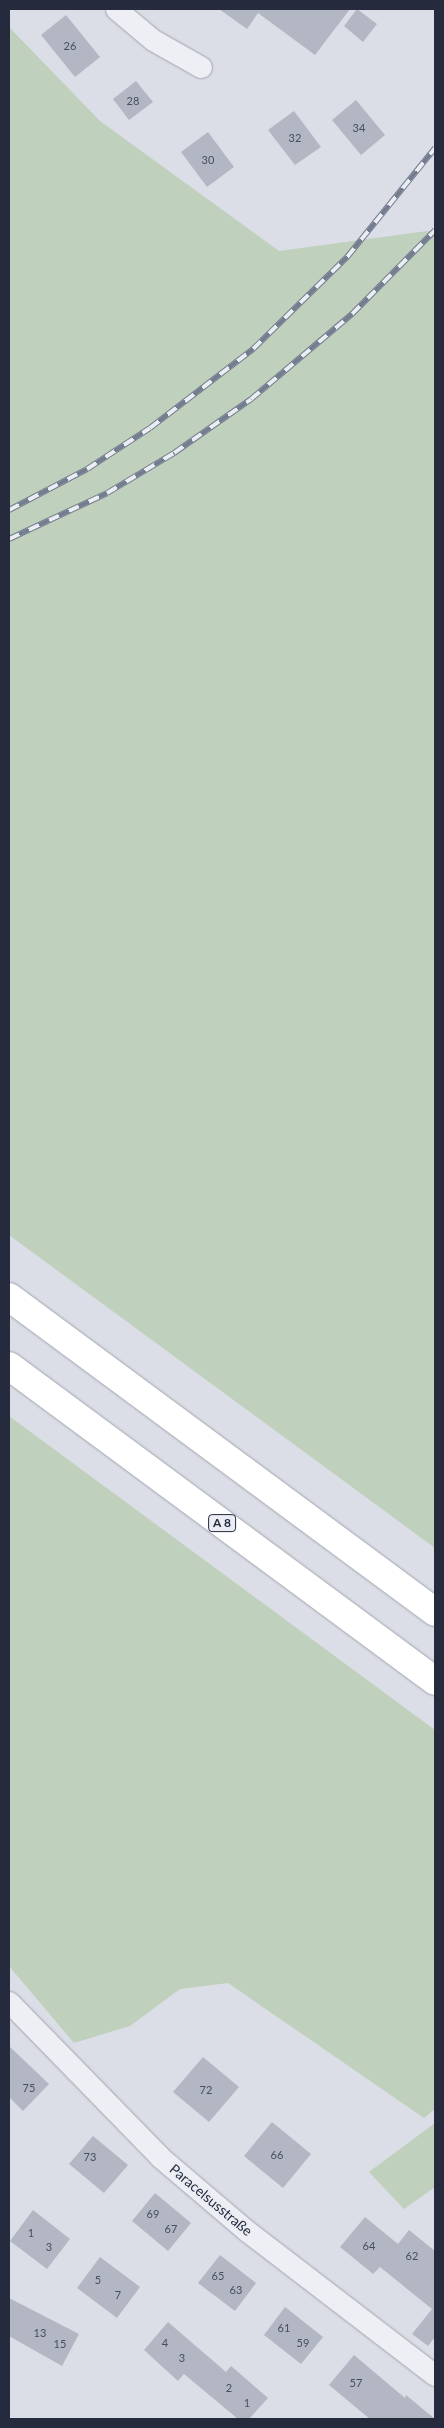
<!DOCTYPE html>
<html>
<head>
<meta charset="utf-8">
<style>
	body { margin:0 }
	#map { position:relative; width:444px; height:2428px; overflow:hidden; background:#dbdee6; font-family:Lato,sans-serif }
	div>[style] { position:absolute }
	.green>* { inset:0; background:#bfd0bc }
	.building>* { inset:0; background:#b2b7c3 }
	.roads { filter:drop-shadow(0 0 1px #a1a5b0) drop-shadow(0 0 1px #a1a5b0) }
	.street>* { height:21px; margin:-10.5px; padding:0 10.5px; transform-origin:10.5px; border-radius:10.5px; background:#eeeff4 }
	.highway>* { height:28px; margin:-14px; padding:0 14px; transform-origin:14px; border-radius:14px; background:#fff }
	.rail>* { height:5.5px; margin-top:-2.75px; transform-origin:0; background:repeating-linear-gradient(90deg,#eaedf4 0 11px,#747c90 0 22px); box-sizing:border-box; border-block:1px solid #747c90 }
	span { translate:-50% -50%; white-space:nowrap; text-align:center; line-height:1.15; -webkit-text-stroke:4px #eaedf4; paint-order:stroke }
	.number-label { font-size:11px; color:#484e5e }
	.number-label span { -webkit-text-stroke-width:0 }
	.shield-label span { padding:1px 4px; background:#eaedf4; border:1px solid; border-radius:4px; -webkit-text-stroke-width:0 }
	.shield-label { font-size:12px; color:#252b3c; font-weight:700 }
	.street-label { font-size:14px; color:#252b3c }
	.frame { position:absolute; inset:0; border:10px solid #252b3c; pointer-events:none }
</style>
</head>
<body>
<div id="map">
	<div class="green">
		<i style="clip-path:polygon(9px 27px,100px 121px,279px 251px,435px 230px,435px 1548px,9px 1235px)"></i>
		<i style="clip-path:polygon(9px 1416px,435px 1730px,435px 2109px,424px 2118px,228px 1983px,180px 1989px,130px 2026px,74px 2043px,9px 1966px)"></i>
		<i style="clip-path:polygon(435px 2123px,435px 2187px,404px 2209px,369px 2172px)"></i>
	</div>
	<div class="building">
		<i style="clip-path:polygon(219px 9px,350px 9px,315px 55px,258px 13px,247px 29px)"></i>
		<i style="clip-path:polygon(357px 9px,377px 24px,363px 42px,344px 26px)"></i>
		<i style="clip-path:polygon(66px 15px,100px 57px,75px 77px,41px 35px)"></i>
		<i style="clip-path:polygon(136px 81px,153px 102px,129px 120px,113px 99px)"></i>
		<i style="clip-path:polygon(356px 100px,385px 135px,361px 155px,332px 120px)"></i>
		<i style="clip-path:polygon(294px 111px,321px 147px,295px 165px,268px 130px)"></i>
		<i style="clip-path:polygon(208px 132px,234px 167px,207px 187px,181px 152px)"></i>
		<i style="clip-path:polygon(9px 2046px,49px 2084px,23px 2111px,9px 2097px)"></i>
		<i style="clip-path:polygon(203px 2057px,239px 2087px,209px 2122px,173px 2092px)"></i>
		<i style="clip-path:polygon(272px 2122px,311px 2154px,283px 2188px,244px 2156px)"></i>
		<i style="clip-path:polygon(93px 2136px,128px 2165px,104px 2193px,69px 2164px)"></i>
		<i style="clip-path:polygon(155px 2193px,191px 2223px,168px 2251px,132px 2221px)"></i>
		<i style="clip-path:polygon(33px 2210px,70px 2239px,47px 2269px,10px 2241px)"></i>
		<i style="clip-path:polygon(365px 2217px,398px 2244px,409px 2230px,435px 2251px,435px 2337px,428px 2346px,412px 2334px,432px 2309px,380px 2267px,373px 2274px,340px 2247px)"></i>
		<i style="clip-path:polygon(220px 2255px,256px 2283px,235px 2311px,198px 2283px)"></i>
		<i style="clip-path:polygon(100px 2257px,140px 2287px,117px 2318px,77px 2288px)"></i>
		<i style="clip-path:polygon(9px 2298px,79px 2334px,62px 2366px,9px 2336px)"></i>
		<i style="clip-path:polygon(285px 2307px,323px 2337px,301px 2364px,264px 2335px)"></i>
		<i style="clip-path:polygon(168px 2322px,226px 2372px,231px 2366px,268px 2398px,249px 2419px,238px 2419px,184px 2374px,178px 2381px,144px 2350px)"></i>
		<i style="clip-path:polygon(354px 2355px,405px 2398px,406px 2395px,435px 2419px,370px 2419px,329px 2385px)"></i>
	</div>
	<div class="roads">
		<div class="street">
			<i style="left:116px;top:9px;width:48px;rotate:40deg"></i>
			<i style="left:153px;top:40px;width:55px;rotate:29.4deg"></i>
			<i style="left:9px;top:2002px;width:216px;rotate:45.7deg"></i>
			<i style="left:160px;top:2157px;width:114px;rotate:40.4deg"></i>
			<i style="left:247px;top:2231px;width:237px;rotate:37.5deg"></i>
		</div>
		<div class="highway">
			<i style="left:9px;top:1297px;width:530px;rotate:36.48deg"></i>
			<i style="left:9px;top:1366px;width:530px;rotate:36.48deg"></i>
		</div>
	</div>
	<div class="rail">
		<i style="left:9px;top:510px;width:88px;rotate:-27.7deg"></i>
		<i style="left:87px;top:469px;width:75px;rotate:-33.1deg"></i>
		<i style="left:150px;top:428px;width:130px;rotate:-37.5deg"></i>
		<i style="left:253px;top:349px;width:132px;rotate:-44.4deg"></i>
		<i style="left:347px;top:257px;width:140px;rotate:-51.1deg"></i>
		<i style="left:9px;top:539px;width:108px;rotate:-25.1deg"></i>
		<i style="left:107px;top:493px;width:78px;rotate:-30.8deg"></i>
		<i style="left:174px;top:453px;width:94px;rotate:-35deg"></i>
		<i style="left:251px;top:399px;width:132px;rotate:-40.1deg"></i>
		<i style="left:352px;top:314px;width:118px;rotate:-45.3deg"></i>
	</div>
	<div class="number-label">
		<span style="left:70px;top:46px">26</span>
		<span style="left:133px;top:101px">28</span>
		<span style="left:359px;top:128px">34</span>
		<span style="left:295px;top:138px">32</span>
		<span style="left:208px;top:160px">30</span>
		<span style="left:29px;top:2088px">75</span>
		<span style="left:206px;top:2090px">72</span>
		<span style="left:277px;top:2155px">66</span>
		<span style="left:90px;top:2157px">73</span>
		<span style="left:153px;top:2214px">69</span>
		<span style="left:171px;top:2229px">67</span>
		<span style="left:31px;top:2233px">1</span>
		<span style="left:369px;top:2246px">64</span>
		<span style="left:49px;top:2247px">3</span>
		<span style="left:412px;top:2256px">62</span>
		<span style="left:218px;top:2276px">65</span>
		<span style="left:98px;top:2280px">5</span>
		<span style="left:236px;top:2290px">63</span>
		<span style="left:118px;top:2295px">7</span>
		<span style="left:284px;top:2328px">61</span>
		<span style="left:40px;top:2333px">13</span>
		<span style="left:165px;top:2343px">4</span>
		<span style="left:303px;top:2343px">59</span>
		<span style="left:60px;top:2344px">15</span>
		<span style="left:182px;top:2358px">3</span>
		<span style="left:356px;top:2383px">57</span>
		<span style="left:229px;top:2388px">2</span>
		<span style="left:247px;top:2403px">1</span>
	</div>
	<div class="shield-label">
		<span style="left:222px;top:1523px">A 8</span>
	</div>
	<div class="street-label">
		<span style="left:211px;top:2200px;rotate:40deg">Paracelsusstraße</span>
	</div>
	<div class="frame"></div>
</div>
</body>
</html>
